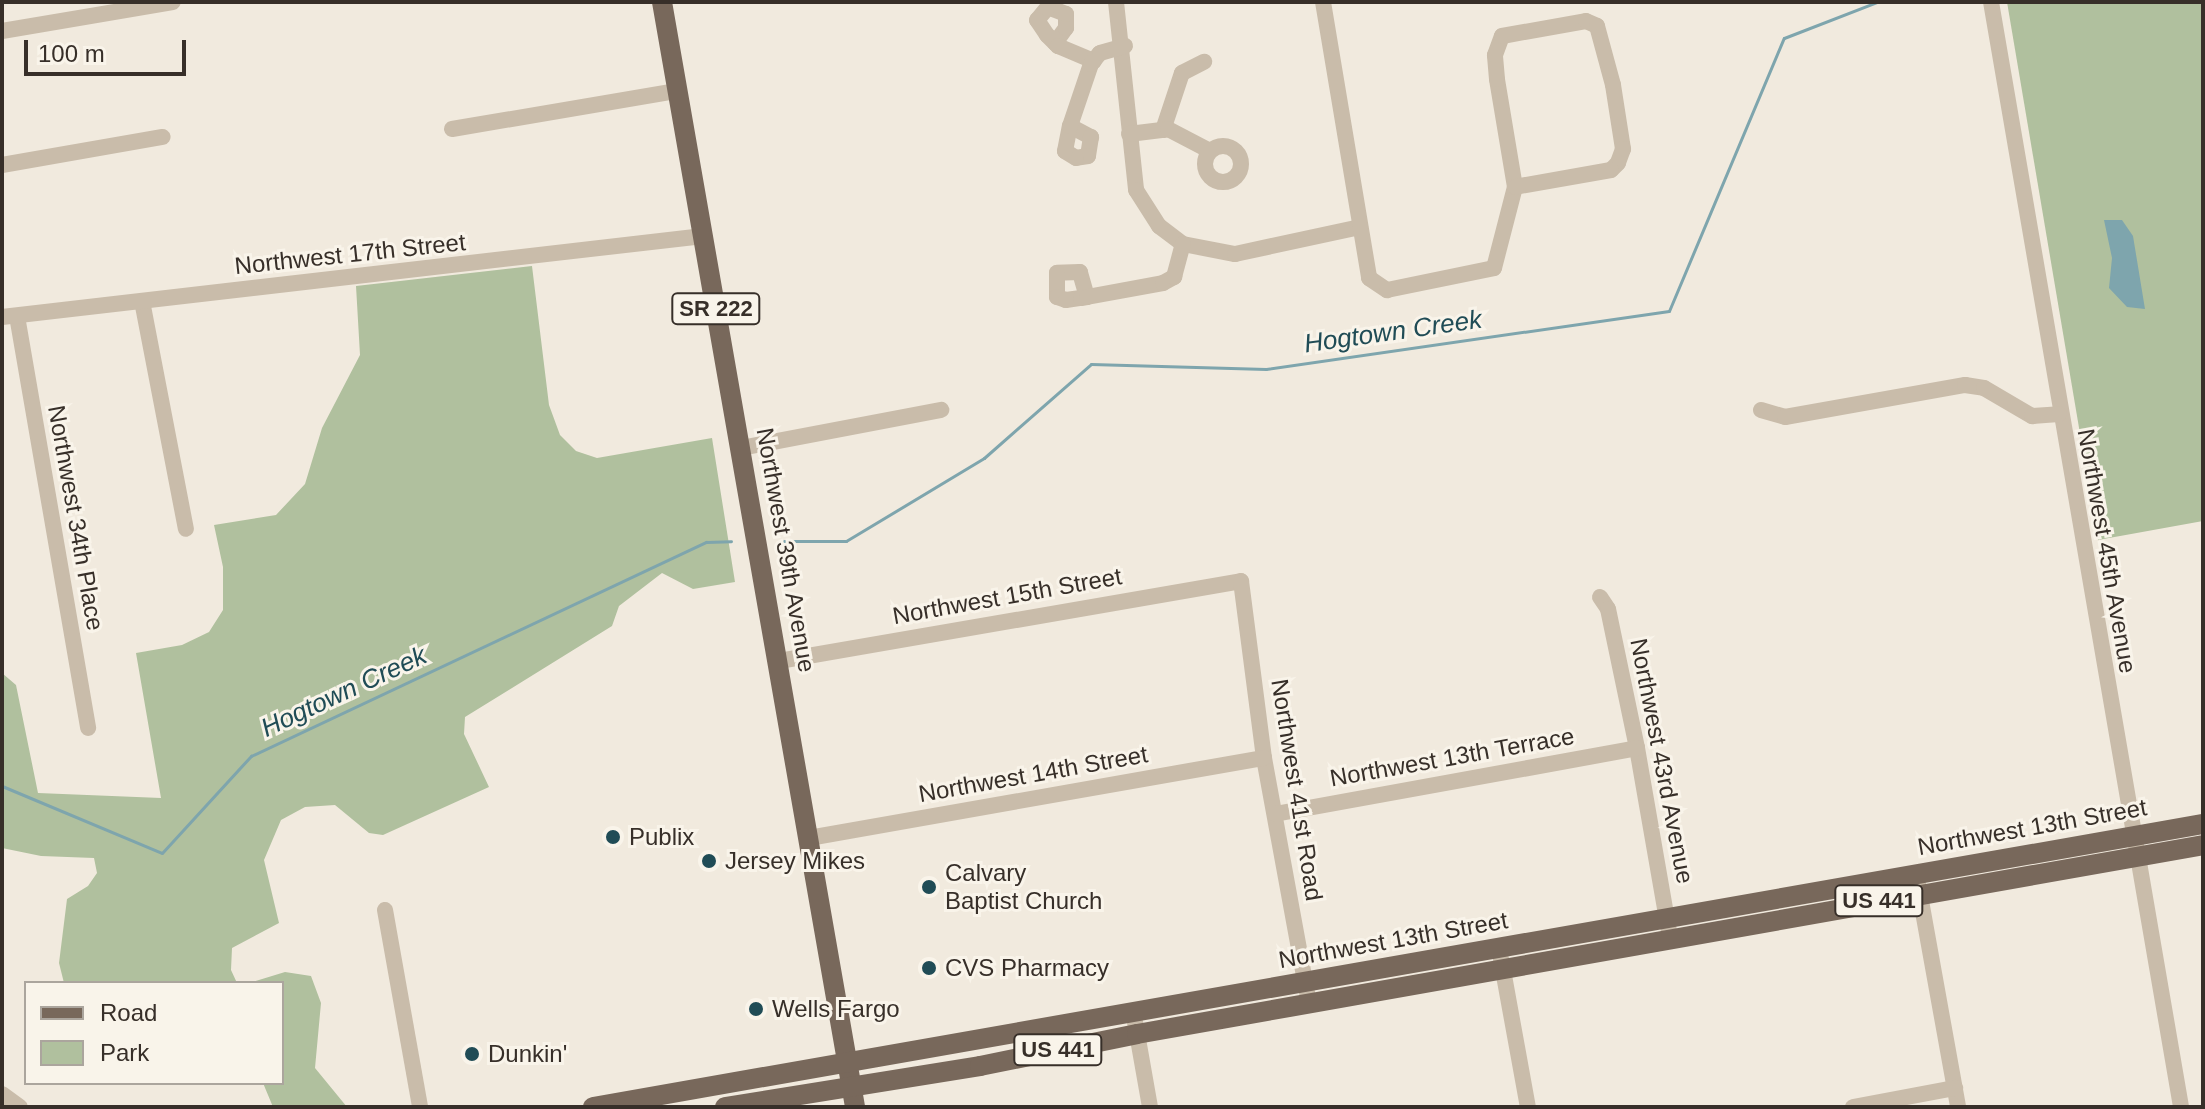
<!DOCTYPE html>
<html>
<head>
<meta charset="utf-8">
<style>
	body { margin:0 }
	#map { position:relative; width:2205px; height:1109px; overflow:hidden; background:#f1eade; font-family:Arial,sans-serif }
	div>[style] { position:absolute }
	.green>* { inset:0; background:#b0c09e }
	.water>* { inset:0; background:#7ea5ad }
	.stream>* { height:3px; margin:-1.5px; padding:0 1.5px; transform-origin:1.5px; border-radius:1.5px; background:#7ea5ad }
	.minor>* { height:16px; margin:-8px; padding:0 8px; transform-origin:8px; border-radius:8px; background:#c9bcaa }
	.minor>.ring { margin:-8px; padding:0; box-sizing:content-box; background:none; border:16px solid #c9bcaa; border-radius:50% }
	.major>* { height:20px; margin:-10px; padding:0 10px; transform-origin:10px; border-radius:10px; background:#78685b }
	.dots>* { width:22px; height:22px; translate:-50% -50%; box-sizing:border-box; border:4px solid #f9f4ea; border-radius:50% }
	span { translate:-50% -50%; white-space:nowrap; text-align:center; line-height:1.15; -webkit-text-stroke:6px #f9f4ea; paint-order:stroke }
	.shield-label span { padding:2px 6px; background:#f9f4ea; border:2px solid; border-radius:6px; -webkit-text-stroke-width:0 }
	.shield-label { font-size:22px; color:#372f29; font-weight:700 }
	.street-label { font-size:24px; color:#372f29 }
	.poi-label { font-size:24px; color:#372f29 }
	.left { translate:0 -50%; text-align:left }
	.water-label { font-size:26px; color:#204c56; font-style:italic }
	.frame { position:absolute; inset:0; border:4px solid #372f29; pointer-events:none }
	.legend { position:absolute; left:24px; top:981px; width:260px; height:104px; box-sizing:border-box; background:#f9f4ea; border:2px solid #aba59d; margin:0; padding:10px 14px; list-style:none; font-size:24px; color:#372f29 }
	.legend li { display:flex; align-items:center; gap:16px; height:40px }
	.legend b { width:40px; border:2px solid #aba59d }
	.scale { position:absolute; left:24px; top:40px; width:162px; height:36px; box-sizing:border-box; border:4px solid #372f29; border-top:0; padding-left:10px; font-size:24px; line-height:28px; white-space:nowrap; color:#372f29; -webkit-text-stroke:6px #f9f4ea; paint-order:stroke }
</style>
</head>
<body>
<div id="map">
	<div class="green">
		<i style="clip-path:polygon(2007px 2px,2203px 2px,2203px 521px,2098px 540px)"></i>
		<i style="clip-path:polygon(532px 266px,549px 405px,560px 435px,576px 451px,597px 458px,712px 438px,735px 582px,693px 589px,662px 573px,619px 606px,612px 626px,465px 717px,464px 734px,489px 787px,383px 835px,369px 833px,335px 805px,305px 807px,281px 820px,264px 860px,279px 923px,232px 948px,231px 970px,237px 983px,64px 983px,59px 963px,67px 899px,88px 886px,97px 873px,94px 858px,41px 856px,2px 848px,2px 673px,16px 685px,38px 793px,161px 798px,136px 653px,182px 645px,209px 632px,223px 610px,223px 567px,214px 525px,276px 515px,305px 484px,322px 428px,360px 355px,356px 286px)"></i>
		<i style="clip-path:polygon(285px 972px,311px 976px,321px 1003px,315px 1068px,347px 1107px,273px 1107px,263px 1083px,282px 1083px,282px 983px,249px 983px)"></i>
	</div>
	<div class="water">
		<i style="clip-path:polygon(2104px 220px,2122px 220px,2133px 236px,2145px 309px,2127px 307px,2109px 288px,2112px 258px)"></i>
	</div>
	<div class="stream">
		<i style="left:784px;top:541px;width:62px"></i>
		<i style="left:846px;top:541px;width:161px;rotate:-31deg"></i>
		<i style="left:984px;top:458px;width:142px;rotate:-41.3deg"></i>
		<i style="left:1091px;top:364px;width:175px;rotate:1.6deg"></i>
		<i style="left:1266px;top:369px;width:407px;rotate:-8.2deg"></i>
		<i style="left:1669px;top:311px;width:296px;rotate:-67.2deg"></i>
		<i style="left:1784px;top:38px;width:100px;rotate:-21.2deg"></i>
		<i style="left:2px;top:786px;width:173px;rotate:22.7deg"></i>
		<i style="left:162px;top:853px;width:132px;rotate:-47.5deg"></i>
		<i style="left:251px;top:756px;width:503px;rotate:-25.19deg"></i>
		<i style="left:706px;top:542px;width:25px;rotate:-2deg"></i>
	</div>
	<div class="minor">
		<i style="left:1116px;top:2px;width:189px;rotate:83.9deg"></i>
		<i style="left:1136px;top:190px;width:43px;rotate:57.4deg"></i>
		<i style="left:1159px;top:226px;width:30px;rotate:37deg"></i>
		<i style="left:1183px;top:244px;width:53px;rotate:10.9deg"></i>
		<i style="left:1235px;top:254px;width:128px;rotate:-12.2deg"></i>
		<i style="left:1323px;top:2px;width:280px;rotate:80.5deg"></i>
		<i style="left:1369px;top:278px;width:22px;rotate:34deg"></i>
		<i style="left:1387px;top:290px;width:109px;rotate:-11.6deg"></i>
		<i style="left:1494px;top:268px;width:84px;rotate:-75.5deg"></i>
		<i style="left:1515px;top:187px;width:109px;rotate:-99.5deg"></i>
		<i style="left:1497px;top:79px;width:24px;rotate:-95deg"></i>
		<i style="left:1495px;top:55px;width:20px;rotate:-70deg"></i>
		<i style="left:1502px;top:36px;width:85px;rotate:-10.1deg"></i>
		<i style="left:1586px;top:21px;width:12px;rotate:24deg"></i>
		<i style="left:1597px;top:26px;width:61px;rotate:74.8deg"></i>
		<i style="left:1613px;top:85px;width:65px;rotate:81.1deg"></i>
		<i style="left:1623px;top:149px;width:15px;rotate:110deg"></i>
		<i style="left:1618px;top:163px;width:10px;rotate:135deg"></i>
		<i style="left:1611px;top:170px;width:97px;rotate:170deg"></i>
		<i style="left:1991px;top:2px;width:1121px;rotate:80.24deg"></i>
		<i style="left:2px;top:31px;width:173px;rotate:-9.6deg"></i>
		<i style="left:1055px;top:43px;width:19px;rotate:-54deg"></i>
		<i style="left:1066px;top:28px;width:14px;rotate:-90deg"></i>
		<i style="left:1066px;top:14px;width:19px;rotate:-159deg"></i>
		<i style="left:1048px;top:7px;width:17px;rotate:130deg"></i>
		<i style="left:1037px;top:20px;width:18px;rotate:56deg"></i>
		<i style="left:1047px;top:35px;width:16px;rotate:45deg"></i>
		<i style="left:1058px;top:46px;width:39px;rotate:23deg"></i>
		<i style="left:1070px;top:126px;width:24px;rotate:28deg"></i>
		<i style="left:1091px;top:137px;width:19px;rotate:99deg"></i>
		<i style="left:1088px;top:156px;width:12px;rotate:171deg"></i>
		<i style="left:1076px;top:158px;width:13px;rotate:-148deg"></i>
		<i style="left:1065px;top:151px;width:25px;rotate:-79deg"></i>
		<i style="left:1070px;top:126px;width:65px;rotate:-71.3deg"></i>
		<i style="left:1091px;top:64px;width:14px;rotate:-51deg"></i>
		<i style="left:1100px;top:53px;width:26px;rotate:-16deg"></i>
		<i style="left:452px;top:129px;width:228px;rotate:-9.6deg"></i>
		<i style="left:1163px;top:130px;width:60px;rotate:-71.6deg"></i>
		<i style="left:1182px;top:73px;width:25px;rotate:-27deg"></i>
		<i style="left:1129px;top:134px;width:39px;rotate:-7deg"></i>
		<i style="left:1168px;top:129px;width:47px;rotate:27.6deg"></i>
		<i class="ring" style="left:1205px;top:146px;width:20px;height:20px"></i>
		<i style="left:2px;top:165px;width:163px;rotate:-9.9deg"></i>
		<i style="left:1087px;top:297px;width:26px;rotate:-106deg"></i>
		<i style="left:1080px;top:272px;width:23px;rotate:178deg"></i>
		<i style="left:1057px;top:273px;width:24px;rotate:90deg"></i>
		<i style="left:1057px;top:297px;width:9px;rotate:18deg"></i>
		<i style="left:1066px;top:300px;width:15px;rotate:-8deg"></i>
		<i style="left:1081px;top:298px;width:6px;rotate:-9deg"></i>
		<i style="left:1087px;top:297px;width:77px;rotate:-10.4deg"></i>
		<i style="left:1163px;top:283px;width:13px;rotate:-29deg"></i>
		<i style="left:1174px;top:277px;width:34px;rotate:-75deg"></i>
		<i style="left:142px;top:301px;width:232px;rotate:79.1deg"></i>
		<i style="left:17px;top:316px;width:418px;rotate:80.2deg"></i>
		<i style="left:2px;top:317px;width:706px;rotate:-6.59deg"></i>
		<i style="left:1761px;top:410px;width:25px;rotate:16deg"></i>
		<i style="left:1785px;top:417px;width:183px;rotate:-10.1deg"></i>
		<i style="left:1965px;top:385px;width:19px;rotate:9deg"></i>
		<i style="left:1984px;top:388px;width:56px;rotate:30.3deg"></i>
		<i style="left:2032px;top:416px;width:27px;rotate:-4deg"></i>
		<i style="left:741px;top:448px;width:204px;rotate:-10.8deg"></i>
		<i style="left:1600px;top:597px;width:14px;rotate:56deg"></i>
		<i style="left:1608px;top:609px;width:142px;rotate:78.2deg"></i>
		<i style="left:1637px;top:748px;width:192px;rotate:80.1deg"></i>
		<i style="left:779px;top:661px;width:469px;rotate:-9.8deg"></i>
		<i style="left:1241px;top:581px;width:178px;rotate:82.6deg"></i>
		<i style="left:1264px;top:758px;width:239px;rotate:79.6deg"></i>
		<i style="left:1275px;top:814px;width:368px;rotate:-10.3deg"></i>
		<i style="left:809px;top:838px;width:462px;rotate:-10deg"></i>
		<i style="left:1918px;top:884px;width:227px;rotate:79.8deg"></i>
		<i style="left:385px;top:910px;width:200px;rotate:79.9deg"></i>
		<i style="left:1501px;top:959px;width:150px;rotate:79.7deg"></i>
		<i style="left:1135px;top:1022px;width:86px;rotate:80deg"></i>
		<i style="left:2px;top:1094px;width:22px;rotate:36deg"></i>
		<i style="left:1853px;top:1107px;width:104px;rotate:-10.6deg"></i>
	</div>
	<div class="major">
		<i style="left:662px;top:2px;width:1122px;rotate:80.09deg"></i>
		<i style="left:593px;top:1107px;width:1635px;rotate:-9.97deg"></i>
		<i style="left:725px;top:1107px;width:258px;rotate:-9.1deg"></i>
		<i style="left:980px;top:1066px;width:160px;rotate:-11.5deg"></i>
		<i style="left:1137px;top:1034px;width:1083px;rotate:-10.05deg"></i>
	</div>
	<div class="dots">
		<i style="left:613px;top:837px;background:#204c56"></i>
		<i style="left:709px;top:861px;background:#204c56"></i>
		<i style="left:929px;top:887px;background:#204c56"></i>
		<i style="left:929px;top:968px;background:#204c56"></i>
		<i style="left:756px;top:1009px;background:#204c56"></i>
		<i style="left:472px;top:1054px;background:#204c56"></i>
	</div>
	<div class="shield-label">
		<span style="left:716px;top:309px">SR 222</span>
		<span style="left:1879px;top:901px">US 441</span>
		<span style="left:1058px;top:1050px">US 441</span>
	</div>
	<div class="street-label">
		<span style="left:350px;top:254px;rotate:-6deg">Northwest 17th Street</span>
		<span style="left:76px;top:518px;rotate:80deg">Northwest 34th Place</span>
		<span style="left:786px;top:550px;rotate:80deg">Northwest 39th Avenue</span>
		<span style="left:2107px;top:551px;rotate:80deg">Northwest 45th Avenue</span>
		<span style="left:1007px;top:596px;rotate:-10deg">Northwest 15th Street</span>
		<span style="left:1452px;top:757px;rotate:-10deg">Northwest 13th Terrace</span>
		<span style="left:1662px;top:761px;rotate:79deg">Northwest 43rd Avenue</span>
		<span style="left:1033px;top:774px;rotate:-10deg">Northwest 14th Street</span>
		<span style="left:1297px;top:790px;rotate:81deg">Northwest 41st Road</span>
		<span style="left:2032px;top:827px;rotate:-10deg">Northwest 13th Street</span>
		<span style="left:1393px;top:940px;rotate:-10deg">Northwest 13th Street</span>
	</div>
	<div class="poi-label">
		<span class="left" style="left:629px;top:837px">Publix</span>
		<span class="left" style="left:725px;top:861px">Jersey Mikes</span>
		<span class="left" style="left:945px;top:887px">Calvary<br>Baptist Church</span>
		<span class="left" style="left:945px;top:968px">CVS Pharmacy</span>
		<span class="left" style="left:772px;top:1009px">Wells Fargo</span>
		<span class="left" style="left:488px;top:1054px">Dunkin'</span>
	</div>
	<div class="water-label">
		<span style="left:1393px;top:332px;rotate:-8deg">Hogtown Creek</span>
		<span style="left:344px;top:692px;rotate:-25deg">Hogtown Creek</span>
	</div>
	<div class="frame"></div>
	<ul class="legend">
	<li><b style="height:10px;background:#78685b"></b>Road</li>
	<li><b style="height:22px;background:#b0c09e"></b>Park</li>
	</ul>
	<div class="scale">100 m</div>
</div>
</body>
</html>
